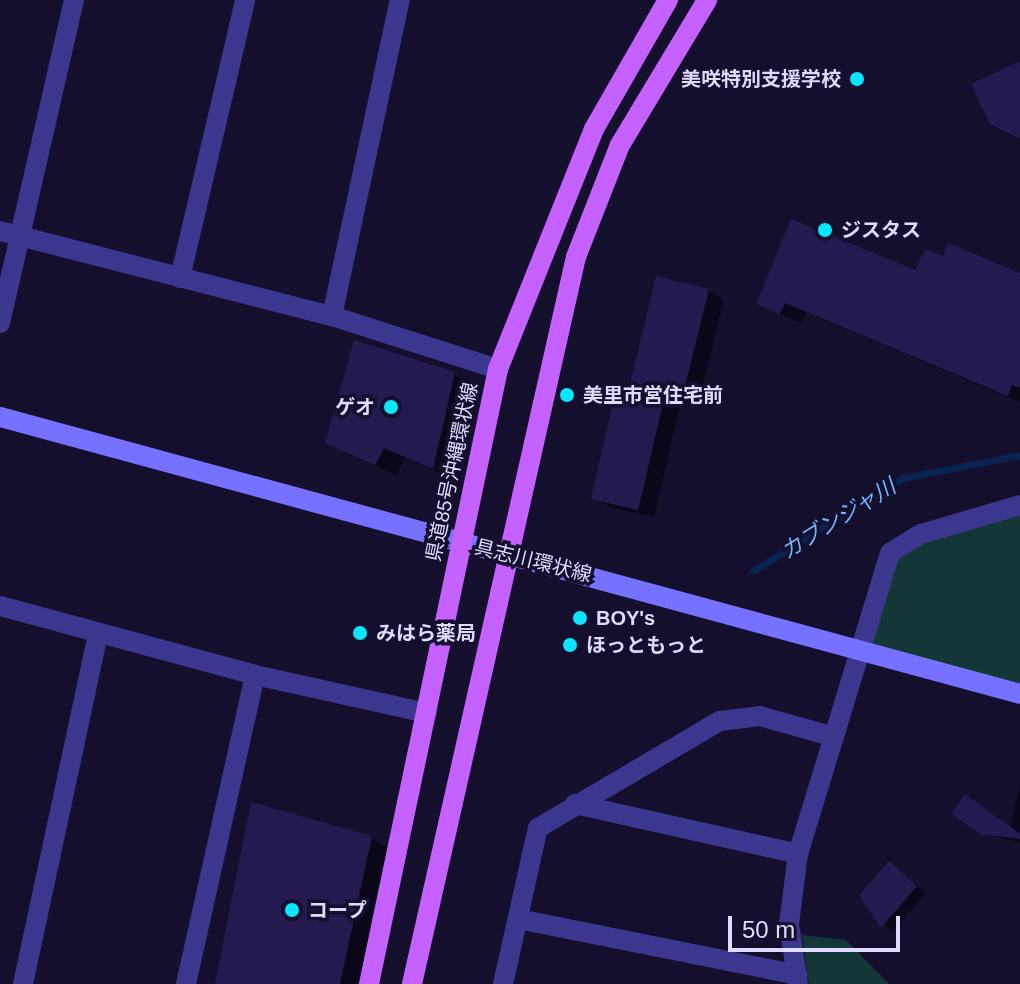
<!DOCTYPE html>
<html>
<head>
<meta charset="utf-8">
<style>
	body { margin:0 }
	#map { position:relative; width:1020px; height:984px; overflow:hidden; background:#140f2d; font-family:Arial,"Noto Sans JP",sans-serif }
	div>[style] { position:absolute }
	.green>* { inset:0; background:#123736 }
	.shadow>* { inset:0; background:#0007 }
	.stream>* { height:7px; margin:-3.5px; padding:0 3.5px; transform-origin:3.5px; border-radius:3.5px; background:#092352 }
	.building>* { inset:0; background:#251a4f }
	.street>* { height:20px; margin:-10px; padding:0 10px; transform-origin:10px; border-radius:10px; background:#3b378f }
	.secondary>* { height:20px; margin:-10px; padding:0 10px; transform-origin:10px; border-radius:10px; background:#7672ff }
	.primary>* { height:20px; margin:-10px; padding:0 10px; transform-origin:10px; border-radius:10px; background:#c562ff }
	.dots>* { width:22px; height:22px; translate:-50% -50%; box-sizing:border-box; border:4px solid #140f2d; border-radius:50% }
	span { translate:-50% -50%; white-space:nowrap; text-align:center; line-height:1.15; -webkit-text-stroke:7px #140f2d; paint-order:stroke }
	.poi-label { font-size:20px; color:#dfdbff; font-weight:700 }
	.right { translate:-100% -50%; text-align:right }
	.left { translate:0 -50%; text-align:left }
	.street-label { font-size:20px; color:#dfdbff }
	.water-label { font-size:22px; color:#69b9ff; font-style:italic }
	.scale { position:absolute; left:728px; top:916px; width:172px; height:36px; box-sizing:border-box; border:4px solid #dfdbff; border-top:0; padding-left:10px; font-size:24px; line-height:28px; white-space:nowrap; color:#dfdbff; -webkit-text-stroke:6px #140f2d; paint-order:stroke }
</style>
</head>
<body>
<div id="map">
	<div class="green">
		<i style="clip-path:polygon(1020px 505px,1020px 694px,858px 645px,890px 553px)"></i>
		<i style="clip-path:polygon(802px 935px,846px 940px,889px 984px,809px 984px)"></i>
	</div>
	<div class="shadow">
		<i style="clip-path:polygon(944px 259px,1020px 275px,1020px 402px,806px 312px,801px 324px,758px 303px,916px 273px)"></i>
		<i style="clip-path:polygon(708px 291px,724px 299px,700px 398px,683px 394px,654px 517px,609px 507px,594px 498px,631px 391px)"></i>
		<i style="clip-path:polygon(454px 374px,475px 385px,453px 478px,405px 458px,396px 475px,327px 442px)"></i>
		<i style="clip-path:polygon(1020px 785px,1020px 843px,981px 832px,1010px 827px)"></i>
		<i style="clip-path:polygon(371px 838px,391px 850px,362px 984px,217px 984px)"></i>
		<i style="clip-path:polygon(889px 864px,926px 893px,892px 932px,861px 895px)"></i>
	</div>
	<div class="stream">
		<i style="left:753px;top:571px;width:176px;rotate:-31.8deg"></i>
		<i style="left:903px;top:478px;width:119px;rotate:-11.1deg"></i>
	</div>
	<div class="building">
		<i style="clip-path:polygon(1020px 61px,1020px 139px,990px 124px,971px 84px)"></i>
		<i style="clip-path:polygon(791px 219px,915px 270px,925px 249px,943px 256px,948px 243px,1020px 273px,1020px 388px,1012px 385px,1008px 396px,785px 303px,780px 314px,756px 304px)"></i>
		<i style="clip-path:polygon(656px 276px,709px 289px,684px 391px,667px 387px,638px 510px,591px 499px,617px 385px,629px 388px)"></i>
		<i style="clip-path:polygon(354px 340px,455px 372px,433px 469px,384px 448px,375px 465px,325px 443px)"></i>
		<i style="clip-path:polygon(965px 794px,1020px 834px,1020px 839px,980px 834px,951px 814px)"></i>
		<i style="clip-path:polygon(251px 802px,372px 836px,340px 984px,215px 984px)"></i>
		<i style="clip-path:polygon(889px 861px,917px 886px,881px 928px,859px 895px)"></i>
	</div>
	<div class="street">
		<i style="left:0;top:231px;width:343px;rotate:14.4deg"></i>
		<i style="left:332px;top:316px;width:323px;rotate:-77.9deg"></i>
		<i style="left:180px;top:278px;width:285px;rotate:-76.8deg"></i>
		<i style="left:332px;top:316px;width:174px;rotate:17.7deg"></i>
		<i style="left:0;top:323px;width:331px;rotate:-77.1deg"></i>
		<i style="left:0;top:606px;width:264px;rotate:15.1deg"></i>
		<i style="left:255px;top:675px;width:317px;rotate:102.6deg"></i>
		<i style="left:255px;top:675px;width:176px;rotate:12.5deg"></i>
		<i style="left:575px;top:804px;width:229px;rotate:12.6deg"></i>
		<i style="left:518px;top:919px;width:285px;rotate:11.3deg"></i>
		<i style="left:23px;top:984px;width:358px;rotate:-77.9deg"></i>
		<i style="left:503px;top:984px;width:160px;rotate:-77.4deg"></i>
		<i style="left:538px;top:828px;width:211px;rotate:-30.5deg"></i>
		<i style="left:720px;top:721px;width:40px;rotate:-7.1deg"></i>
		<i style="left:760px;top:716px;width:77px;rotate:15.8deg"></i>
		<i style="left:798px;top:984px;width:61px;rotate:-98.5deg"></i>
		<i style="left:789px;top:924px;width:71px;rotate:-82.7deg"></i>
		<i style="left:798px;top:854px;width:315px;rotate:-73deg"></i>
		<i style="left:890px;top:553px;width:36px;rotate:-32deg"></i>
		<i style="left:921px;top:534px;width:103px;rotate:-16.3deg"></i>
	</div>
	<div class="secondary">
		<i style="left:0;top:417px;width:1057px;rotate:15.19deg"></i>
	</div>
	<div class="primary">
		<i style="left:369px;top:984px;width:628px;rotate:-78.15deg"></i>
		<i style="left:498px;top:369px;width:258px;rotate:-68.2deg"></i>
		<i style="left:594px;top:129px;width:149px;rotate:-60.2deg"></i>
		<i style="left:412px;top:984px;width:745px;rotate:-77.29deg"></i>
		<i style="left:576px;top:257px;width:120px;rotate:-68.6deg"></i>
		<i style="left:620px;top:145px;width:169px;rotate:-59deg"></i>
	</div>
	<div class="dots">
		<i style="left:857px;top:79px;background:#07e5ff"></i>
		<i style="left:825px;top:230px;background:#07e5ff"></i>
		<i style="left:567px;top:395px;background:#07e5ff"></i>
		<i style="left:391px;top:407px;background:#07e5ff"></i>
		<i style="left:580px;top:618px;background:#07e5ff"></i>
		<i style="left:360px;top:633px;background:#07e5ff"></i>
		<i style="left:570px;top:645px;background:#07e5ff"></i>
		<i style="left:292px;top:910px;background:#07e5ff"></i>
	</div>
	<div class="poi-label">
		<span class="right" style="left:841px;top:79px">美咲特別支援学校</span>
		<span class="left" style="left:841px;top:230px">ジスタス</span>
		<span class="left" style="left:583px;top:395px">美里市営住宅前</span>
		<span class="right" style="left:375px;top:407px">ゲオ</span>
		<span class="left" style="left:596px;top:618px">BOY's</span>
		<span class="left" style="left:376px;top:633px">みはら薬局</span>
		<span class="left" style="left:586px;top:645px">ほっともっと</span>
		<span class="left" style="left:308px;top:910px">コープ</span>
	</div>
	<div class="street-label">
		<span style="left:452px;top:472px;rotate:-78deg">県道85号沖縄環状線</span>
		<span style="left:533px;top:561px;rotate:14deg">具志川環状線</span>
	</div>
	<div class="water-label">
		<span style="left:838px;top:519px;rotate:-32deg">カブンジャ川</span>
	</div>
	<div class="scale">50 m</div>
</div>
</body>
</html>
